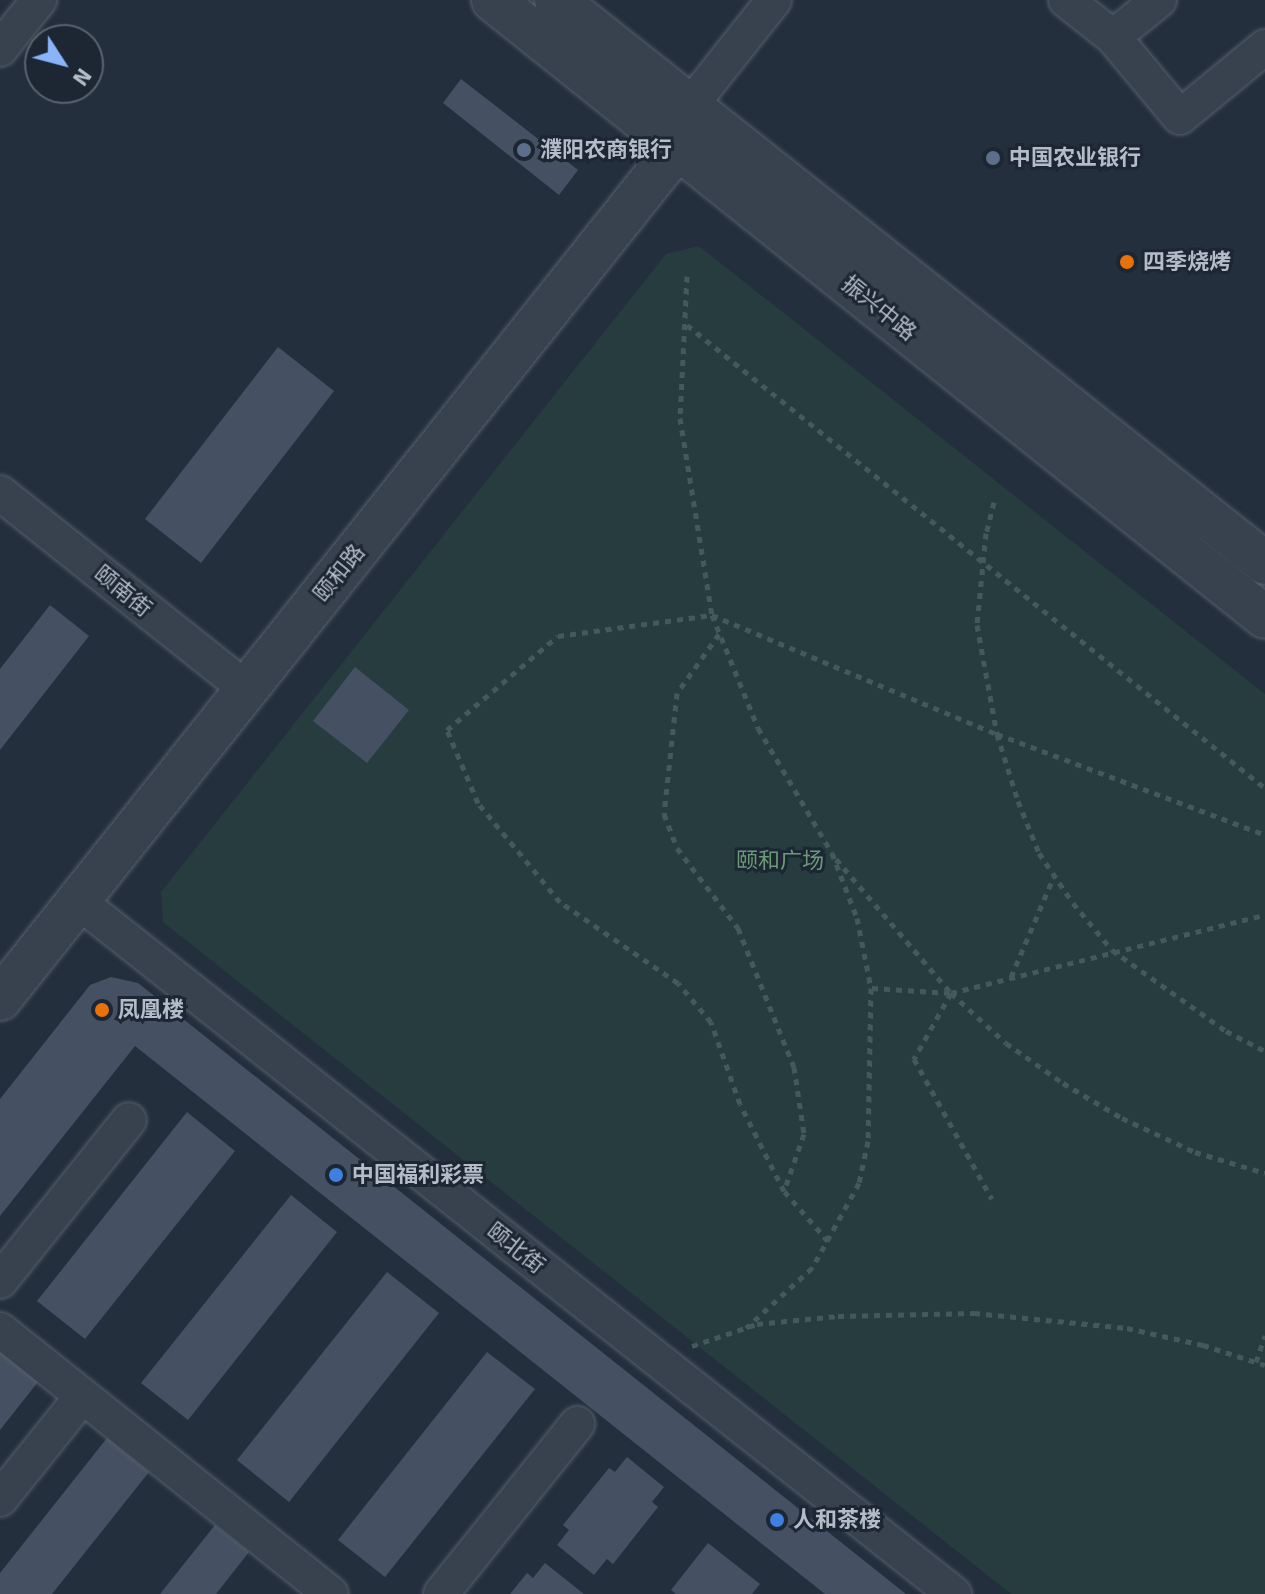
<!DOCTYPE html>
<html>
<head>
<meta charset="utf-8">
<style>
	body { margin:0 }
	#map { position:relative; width:1265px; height:1594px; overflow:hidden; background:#242f3e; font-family:Signika,"Noto Sans SC",sans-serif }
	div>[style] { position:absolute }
	.green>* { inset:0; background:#263c3f }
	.building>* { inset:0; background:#455162 }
	.path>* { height:5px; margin-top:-2.5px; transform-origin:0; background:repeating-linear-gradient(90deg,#44595c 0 6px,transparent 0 12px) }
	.roads { filter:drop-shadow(0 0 2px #565f6c) drop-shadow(0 0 2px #565f6c) }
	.minor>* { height:34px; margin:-17px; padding:0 17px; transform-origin:17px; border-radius:17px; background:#38414e }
	.tertiary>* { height:42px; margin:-21px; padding:0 21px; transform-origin:21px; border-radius:21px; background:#38414e }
	.dots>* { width:22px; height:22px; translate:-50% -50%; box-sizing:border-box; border:4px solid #1d2633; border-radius:50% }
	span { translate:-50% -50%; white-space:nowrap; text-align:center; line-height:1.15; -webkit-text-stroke:6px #1d2633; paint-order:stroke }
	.poi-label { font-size:22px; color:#b4bcc9; font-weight:700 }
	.left { translate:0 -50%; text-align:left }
	.street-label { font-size:22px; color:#b4bcc9 }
	.park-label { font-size:22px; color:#6b9a76 }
	.north { position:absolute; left:24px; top:24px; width:80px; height:80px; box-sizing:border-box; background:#1d2633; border:2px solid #59626f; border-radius:50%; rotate:126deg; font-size:22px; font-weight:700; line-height:32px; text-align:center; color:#b4bcc9 }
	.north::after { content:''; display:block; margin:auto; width:28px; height:36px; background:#8ab4f8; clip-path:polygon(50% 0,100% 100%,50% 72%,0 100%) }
</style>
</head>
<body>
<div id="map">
	<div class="green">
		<i style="clip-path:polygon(699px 246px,1265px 694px,1265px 1594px,1011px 1594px,163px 922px,161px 892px,666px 254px)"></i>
	</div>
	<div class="building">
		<i style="clip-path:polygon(461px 79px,578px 170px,559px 195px,443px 103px)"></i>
		<i style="clip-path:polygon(278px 347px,334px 391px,201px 563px,145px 519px)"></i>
		<i style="clip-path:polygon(50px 605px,89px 636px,0 750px,0 669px)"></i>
		<i style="clip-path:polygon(355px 667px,409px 710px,367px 763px,313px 721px)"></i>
		<i style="clip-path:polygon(111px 977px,138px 983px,906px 1594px,825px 1594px,135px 1046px,0 1216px,0 1099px,90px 985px)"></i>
		<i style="clip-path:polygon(187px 1112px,235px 1151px,85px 1339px,37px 1301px)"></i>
		<i style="clip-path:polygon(291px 1195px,337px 1232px,188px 1420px,141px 1383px)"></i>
		<i style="clip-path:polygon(387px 1272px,439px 1313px,289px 1502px,237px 1460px)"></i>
		<i style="clip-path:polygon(0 1352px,38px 1382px,0 1430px)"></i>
		<i style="clip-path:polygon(487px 1352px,535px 1389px,385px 1577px,338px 1540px)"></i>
		<i style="clip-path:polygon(107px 1438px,149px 1472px,52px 1594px,0 1594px,0 1573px)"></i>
		<i style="clip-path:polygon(627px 1457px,664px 1487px,652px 1502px,658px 1507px,613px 1564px,607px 1559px,594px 1575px,557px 1545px,569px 1530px,563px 1525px,609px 1468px,615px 1472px)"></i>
		<i style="clip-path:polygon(215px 1525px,249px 1552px,216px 1594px,160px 1594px)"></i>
		<i style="clip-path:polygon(708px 1543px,760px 1584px,752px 1594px,676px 1594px,671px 1590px)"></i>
		<i style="clip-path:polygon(545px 1563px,584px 1594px,510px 1594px,527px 1573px,533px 1578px)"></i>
	</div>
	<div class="path">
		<i style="left:687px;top:276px;width:142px;rotate:92.8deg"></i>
		<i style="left:680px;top:418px;width:200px;rotate:80.8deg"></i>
		<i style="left:712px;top:615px;width:122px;rotate:67.8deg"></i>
		<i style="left:758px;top:728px;width:145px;rotate:59.4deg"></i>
		<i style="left:832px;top:853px;width:70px;rotate:69deg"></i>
		<i style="left:857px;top:918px;width:71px;rotate:78.7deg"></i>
		<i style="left:871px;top:988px;width:153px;rotate:91.1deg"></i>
		<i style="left:868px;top:1141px;width:43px;rotate:102.1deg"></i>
		<i style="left:859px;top:1183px;width:97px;rotate:118.9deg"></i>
		<i style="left:812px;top:1268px;width:89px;rotate:137.7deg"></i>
		<i style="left:687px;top:325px;width:741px;rotate:38.7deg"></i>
		<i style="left:994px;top:502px;width:32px;rotate:104deg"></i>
		<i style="left:986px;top:533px;width:92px;rotate:95.6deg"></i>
		<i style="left:977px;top:625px;width:111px;rotate:79.6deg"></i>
		<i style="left:997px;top:734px;width:70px;rotate:72.6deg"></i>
		<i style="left:1018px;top:801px;width:56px;rotate:68deg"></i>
		<i style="left:1039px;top:853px;width:60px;rotate:55.8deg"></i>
		<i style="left:1073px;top:903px;width:61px;rotate:50.3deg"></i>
		<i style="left:1112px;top:950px;width:140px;rotate:35.4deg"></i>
		<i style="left:1226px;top:1031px;width:44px;rotate:27.1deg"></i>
		<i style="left:719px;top:634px;width:72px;rotate:125.4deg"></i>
		<i style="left:677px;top:693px;width:122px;rotate:96.1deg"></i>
		<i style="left:664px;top:814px;width:36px;rotate:69deg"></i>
		<i style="left:677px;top:848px;width:101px;rotate:52.7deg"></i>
		<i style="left:738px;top:928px;width:150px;rotate:68.1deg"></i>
		<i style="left:794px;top:1067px;width:68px;rotate:81.5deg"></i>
		<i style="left:804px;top:1134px;width:60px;rotate:109.3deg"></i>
		<i style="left:836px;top:859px;width:177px;rotate:49.4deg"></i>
		<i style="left:951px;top:993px;width:74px;rotate:42.3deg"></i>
		<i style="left:1006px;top:1043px;width:70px;rotate:35.1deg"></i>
		<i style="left:1063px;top:1083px;width:69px;rotate:30.7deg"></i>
		<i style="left:1122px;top:1118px;width:81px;rotate:25deg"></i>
		<i style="left:1195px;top:1152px;width:73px;rotate:16.7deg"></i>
		<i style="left:1011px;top:977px;width:110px;rotate:-66.9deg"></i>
		<i style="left:872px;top:988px;width:79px;rotate:3.6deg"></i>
		<i style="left:951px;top:993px;width:324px;rotate:-14deg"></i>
		<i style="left:951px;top:993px;width:76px;rotate:119.3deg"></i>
		<i style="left:914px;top:1059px;width:160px;rotate:60.9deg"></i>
		<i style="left:828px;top:1241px;width:67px;rotate:-131.3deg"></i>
		<i style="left:784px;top:1191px;width:97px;rotate:-116.8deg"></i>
		<i style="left:740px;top:1104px;width:87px;rotate:-109.5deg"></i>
		<i style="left:711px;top:1022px;width:51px;rotate:-130.2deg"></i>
		<i style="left:678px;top:983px;width:143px;rotate:-145.5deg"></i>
		<i style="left:560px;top:902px;width:129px;rotate:-129.6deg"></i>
		<i style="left:478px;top:803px;width:79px;rotate:-113deg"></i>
		<i style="left:447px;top:730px;width:145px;rotate:-40.3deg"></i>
		<i style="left:558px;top:636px;width:155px;rotate:-7.8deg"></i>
		<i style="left:712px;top:615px;width:309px;rotate:22.7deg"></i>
		<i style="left:997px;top:734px;width:286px;rotate:20.6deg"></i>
		<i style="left:692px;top:1346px;width:69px;rotate:-18.7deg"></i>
		<i style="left:757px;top:1324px;width:81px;rotate:-5.6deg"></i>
		<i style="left:838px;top:1316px;width:136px;rotate:-1.3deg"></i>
		<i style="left:974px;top:1313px;width:154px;rotate:5.6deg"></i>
		<i style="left:1127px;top:1328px;width:78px;rotate:12.6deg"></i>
		<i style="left:1203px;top:1345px;width:65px;rotate:17.9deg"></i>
		<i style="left:1256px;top:1362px;width:28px;rotate:-71deg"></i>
	</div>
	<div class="roads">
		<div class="minor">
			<i style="left:1066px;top:0;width:60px;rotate:38.2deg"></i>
			<i style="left:1113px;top:37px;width:104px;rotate:50.1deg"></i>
			<i style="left:1180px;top:117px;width:110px;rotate:-39.5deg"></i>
			<i style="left:1113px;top:37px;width:59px;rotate:-38.8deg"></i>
			<i style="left:0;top:49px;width:63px;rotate:-51.5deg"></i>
			<i style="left:690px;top:106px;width:135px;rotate:-51.6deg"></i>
			<i style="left:0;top:493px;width:315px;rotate:38.5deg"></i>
			<i style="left:78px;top:901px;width:1117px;rotate:38.35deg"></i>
			<i style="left:0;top:1281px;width:206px;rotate:-51.3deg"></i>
			<i style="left:0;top:1330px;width:423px;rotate:38.6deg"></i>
			<i style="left:0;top:1499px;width:129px;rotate:-51.3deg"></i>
			<i style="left:441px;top:1594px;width:218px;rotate:-51.3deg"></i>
		</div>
		<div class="tertiary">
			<i style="left:493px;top:0;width:988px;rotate:38.63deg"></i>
			<i style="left:556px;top:0;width:905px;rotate:38.45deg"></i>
			<i style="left:0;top:999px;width:1089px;rotate:-51.49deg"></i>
		</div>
	</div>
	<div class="dots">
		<i style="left:524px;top:150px;background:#5c6f8a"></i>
		<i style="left:993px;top:158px;background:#5c6f8a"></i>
		<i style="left:1127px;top:262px;background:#e8710a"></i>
		<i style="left:102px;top:1010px;background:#e8710a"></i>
		<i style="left:336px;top:1175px;background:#3f7fe0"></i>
		<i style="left:777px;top:1520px;background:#3f7fe0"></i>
	</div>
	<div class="poi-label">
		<span class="left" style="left:540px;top:150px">濮阳农商银行</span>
		<span class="left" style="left:1009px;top:158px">中国农业银行</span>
		<span class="left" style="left:1143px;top:262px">四季烧烤</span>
		<span class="left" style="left:118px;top:1010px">凤凰楼</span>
		<span class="left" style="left:352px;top:1175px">中国福利彩票</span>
		<span class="left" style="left:793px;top:1520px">人和茶楼</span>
	</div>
	<div class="street-label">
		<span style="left:879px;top:308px;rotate:39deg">振兴中路</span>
		<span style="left:339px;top:573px;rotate:-51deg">颐和路</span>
		<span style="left:123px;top:591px;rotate:39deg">颐南街</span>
		<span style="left:516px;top:1248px;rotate:38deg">颐北街</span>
	</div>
	<div class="park-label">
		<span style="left:780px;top:861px">颐和广场</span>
	</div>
	<div class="north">N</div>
</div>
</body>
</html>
